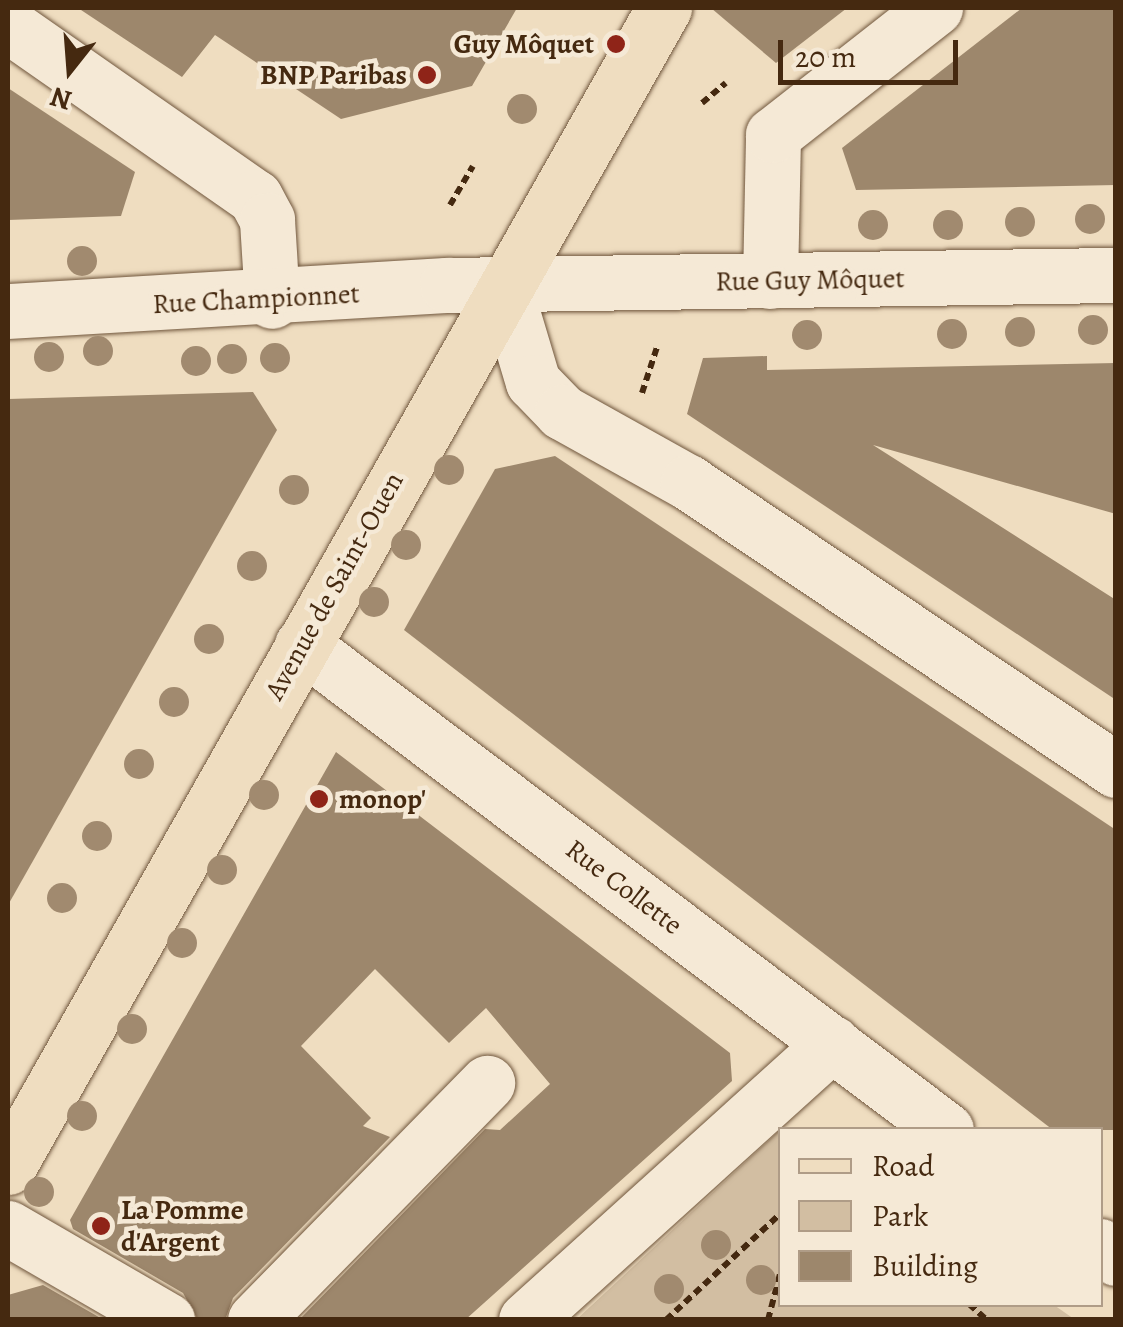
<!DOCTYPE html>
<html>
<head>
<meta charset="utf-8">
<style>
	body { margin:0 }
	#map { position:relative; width:1123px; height:1327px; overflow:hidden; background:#efddc0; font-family:Alegreya,serif }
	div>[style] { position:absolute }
	.green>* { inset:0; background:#d2bea2 }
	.building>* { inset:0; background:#9d876c }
	.path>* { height:6px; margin-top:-3px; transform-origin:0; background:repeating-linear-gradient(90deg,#452910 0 8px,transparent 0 13px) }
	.roads { filter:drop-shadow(0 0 2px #70563c) drop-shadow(0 0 2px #70563c) }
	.minor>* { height:55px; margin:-27.5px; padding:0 27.5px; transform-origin:27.5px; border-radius:27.5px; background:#f5e9d6 }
	.secondary>* { height:55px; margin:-27.5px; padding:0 27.5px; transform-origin:27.5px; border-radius:27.5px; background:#f5e9d6 }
	.primary>* { height:55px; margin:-27.5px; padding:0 27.5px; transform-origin:27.5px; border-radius:27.5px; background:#efddc0 }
	.trees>* { width:30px; height:30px; margin:-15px; border-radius:50%; background:#a18a6f }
	.dots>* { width:28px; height:28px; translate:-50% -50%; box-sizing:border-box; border:5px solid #f5e9d6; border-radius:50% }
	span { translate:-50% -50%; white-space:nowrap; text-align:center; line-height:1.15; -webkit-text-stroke:9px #f5e9d6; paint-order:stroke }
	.poi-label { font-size:28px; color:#452910; font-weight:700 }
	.right { translate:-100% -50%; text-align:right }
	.left { translate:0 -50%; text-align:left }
	.street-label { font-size:28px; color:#452910 }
	.frame { position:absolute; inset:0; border:10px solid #452910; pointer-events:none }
	.legend { position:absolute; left:778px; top:1127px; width:325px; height:180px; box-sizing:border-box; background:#f5e9d6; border:2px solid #af9c87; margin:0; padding:12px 18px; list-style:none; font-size:30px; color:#452910 }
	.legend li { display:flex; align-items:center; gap:20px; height:50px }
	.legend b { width:50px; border:2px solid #af9c87 }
	.north { position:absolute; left:20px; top:20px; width:100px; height:100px; -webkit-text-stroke:8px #f5e9d6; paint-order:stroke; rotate:197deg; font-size:28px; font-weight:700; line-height:40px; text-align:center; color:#452910 }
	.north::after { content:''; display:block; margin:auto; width:35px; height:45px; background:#452910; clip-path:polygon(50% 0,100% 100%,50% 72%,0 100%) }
	.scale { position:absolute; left:778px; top:40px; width:180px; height:45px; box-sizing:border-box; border:5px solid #452910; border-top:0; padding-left:12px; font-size:30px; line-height:35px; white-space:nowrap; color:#452910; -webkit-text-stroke:8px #f5e9d6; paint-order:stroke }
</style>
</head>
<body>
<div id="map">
	<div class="green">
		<i style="clip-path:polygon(826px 1128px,780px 1130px,780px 1304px,1054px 1305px,1074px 1319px,577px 1319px,781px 1129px)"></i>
	</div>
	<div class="building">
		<i style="clip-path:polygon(78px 8px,517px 8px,472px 86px,341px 119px,215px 35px,182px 77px)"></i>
		<i style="clip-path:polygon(711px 8px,847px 8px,776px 63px)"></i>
		<i style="clip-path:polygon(1022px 8px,1116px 8px,1116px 185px,856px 190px,842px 148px)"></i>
		<i style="clip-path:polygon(8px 88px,135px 172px,121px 216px,8px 220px)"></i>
		<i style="clip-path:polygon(767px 356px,767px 370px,1116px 363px,1116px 514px,873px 445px,1116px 600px,1116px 700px,687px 414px,703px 358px)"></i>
		<i style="clip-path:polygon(253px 392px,277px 430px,8px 905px,8px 399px)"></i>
		<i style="clip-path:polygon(555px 456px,1116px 830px,1116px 1130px,1053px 1130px,404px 630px,495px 469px)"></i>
		<i style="clip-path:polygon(336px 752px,730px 1053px,732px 1081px,465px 1320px,299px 1320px,485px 1129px,500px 1130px,550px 1084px,486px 1008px,449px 1043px,375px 969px,301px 1046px,371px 1118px,363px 1126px,390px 1137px,233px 1298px,225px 1320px,198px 1320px,183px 1293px,73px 1229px,70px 1220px)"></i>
		<i style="clip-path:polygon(43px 1285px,104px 1320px,8px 1320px,8px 1295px)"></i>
	</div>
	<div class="path">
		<i style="left:702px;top:103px;width:31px;rotate:-40deg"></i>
		<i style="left:450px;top:205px;width:45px;rotate:-59.5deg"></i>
		<i style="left:642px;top:393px;width:48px;rotate:-71.9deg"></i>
		<i style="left:969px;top:1304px;width:24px;rotate:42deg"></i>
		<i style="left:666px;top:1320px;width:156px;rotate:-42.9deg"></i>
		<i style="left:768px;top:1320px;width:48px;rotate:-75.4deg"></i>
	</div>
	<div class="roads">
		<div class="minor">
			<i style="left:8px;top:25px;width:301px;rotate:34.9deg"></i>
			<i style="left:255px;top:197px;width:26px;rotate:62deg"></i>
			<i style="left:267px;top:220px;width:81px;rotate:86.5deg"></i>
			<i style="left:770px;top:281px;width:146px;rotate:-88.8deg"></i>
			<i style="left:773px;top:135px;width:206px;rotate:-38.1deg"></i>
			<i style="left:504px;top:285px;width:101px;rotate:73.4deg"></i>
			<i style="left:533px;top:382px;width:42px;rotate:46deg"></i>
			<i style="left:562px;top:412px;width:144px;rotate:29.1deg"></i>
			<i style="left:688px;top:482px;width:516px;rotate:33.94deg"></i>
			<i style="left:302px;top:645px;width:806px;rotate:36.98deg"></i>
			<i style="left:8px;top:1228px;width:184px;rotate:30.1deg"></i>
			<i style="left:1100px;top:1246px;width:20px;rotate:37deg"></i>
			<i style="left:255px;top:1320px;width:332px;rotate:-45.6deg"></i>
			<i style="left:526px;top:1320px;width:413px;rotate:-42.1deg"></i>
		</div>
		<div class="secondary">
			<i style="left:8px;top:311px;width:440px;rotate:-3.4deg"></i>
			<i style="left:447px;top:285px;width:669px;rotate:-0.86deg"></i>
		</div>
		<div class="primary">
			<i style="left:8px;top:1167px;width:1332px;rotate:-60.49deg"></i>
		</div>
	</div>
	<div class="trees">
		<i style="left:522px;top:109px"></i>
		<i style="left:1090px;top:219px"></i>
		<i style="left:1020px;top:222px"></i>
		<i style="left:873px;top:225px"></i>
		<i style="left:948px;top:225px"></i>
		<i style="left:82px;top:261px"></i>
		<i style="left:1093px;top:330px"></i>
		<i style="left:1020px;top:332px"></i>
		<i style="left:952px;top:334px"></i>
		<i style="left:807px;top:335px"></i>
		<i style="left:98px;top:351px"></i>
		<i style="left:49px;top:357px"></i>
		<i style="left:275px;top:358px"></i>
		<i style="left:232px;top:359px"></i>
		<i style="left:196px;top:361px"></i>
		<i style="left:449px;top:470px"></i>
		<i style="left:294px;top:490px"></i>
		<i style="left:406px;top:545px"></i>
		<i style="left:252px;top:566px"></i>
		<i style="left:374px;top:602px"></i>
		<i style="left:209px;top:639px"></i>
		<i style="left:174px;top:702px"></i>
		<i style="left:139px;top:764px"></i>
		<i style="left:264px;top:795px"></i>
		<i style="left:97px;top:836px"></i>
		<i style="left:222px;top:870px"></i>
		<i style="left:62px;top:898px"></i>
		<i style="left:182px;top:943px"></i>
		<i style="left:132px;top:1029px"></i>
		<i style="left:82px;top:1116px"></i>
		<i style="left:39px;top:1192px"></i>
		<i style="left:716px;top:1245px"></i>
		<i style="left:761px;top:1280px"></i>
		<i style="left:669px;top:1289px"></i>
	</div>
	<div class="dots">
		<i style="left:616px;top:44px;background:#8f2418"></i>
		<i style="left:427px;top:75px;background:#8f2418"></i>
		<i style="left:319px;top:799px;background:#8f2418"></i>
		<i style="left:101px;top:1226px;background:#8f2418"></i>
	</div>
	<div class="poi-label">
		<span class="right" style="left:594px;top:44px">Guy Môquet</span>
		<span class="right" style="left:407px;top:75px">BNP Paribas</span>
		<span class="left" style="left:339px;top:799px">monop'</span>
		<span class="left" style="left:121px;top:1226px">La Pomme<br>d'Argent</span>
	</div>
	<div class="street-label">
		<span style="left:810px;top:280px;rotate:-1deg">Rue Guy Môquet</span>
		<span style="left:256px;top:299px;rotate:-3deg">Rue Championnet</span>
		<span style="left:334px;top:586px;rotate:-61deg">Avenue de Saint-Ouen</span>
		<span style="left:624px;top:887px;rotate:37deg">Rue Collette</span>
	</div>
	<div class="frame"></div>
	<ul class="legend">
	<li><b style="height:12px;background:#efddc0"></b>Road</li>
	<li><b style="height:28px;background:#d2bea2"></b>Park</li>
	<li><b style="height:28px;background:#9d876c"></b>Building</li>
	</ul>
	<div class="north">N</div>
	<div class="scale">20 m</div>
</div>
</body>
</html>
